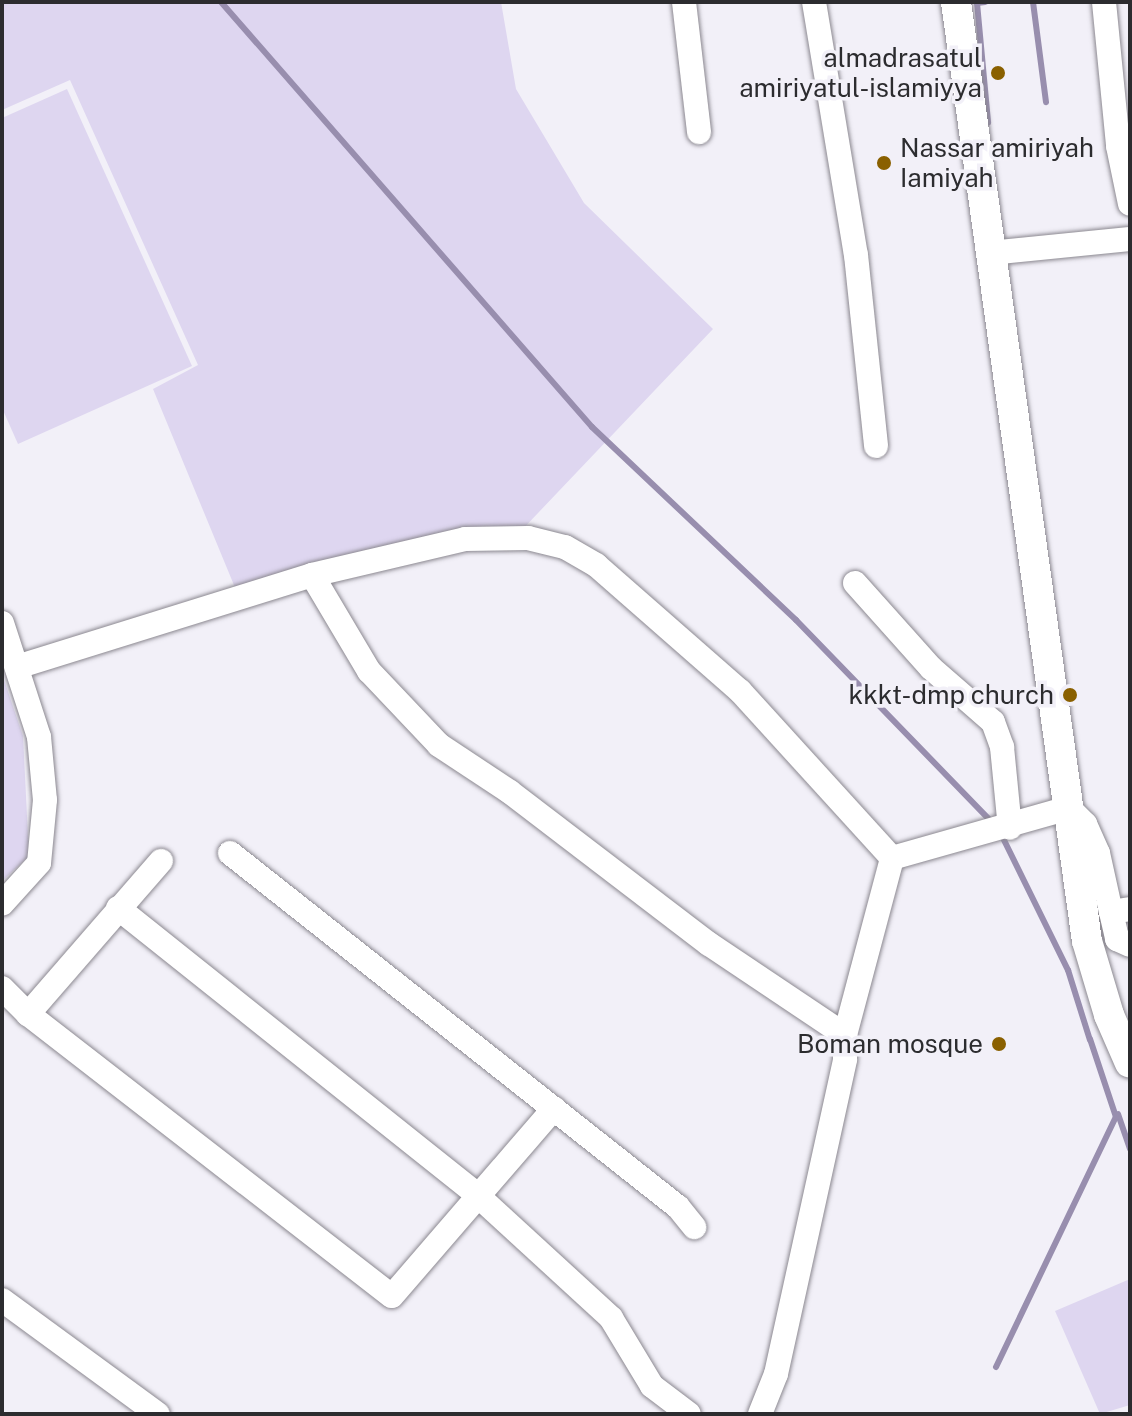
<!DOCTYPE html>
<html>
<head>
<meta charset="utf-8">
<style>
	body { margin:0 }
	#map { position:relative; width:1132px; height:1416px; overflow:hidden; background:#f2f0f8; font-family:"Public Sans",sans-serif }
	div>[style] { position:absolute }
	.green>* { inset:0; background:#ded6f0 }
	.stream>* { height:6px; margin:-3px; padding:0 3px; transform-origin:3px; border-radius:3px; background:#988eae }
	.roads { filter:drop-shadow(0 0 2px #8b8890) drop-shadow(0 0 2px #8b8890) }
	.minor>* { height:24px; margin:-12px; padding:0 12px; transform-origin:12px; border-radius:12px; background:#fff }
	.tertiary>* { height:30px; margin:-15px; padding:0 15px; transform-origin:15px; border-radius:15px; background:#fff }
	.dots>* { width:22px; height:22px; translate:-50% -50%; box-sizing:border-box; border:4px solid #f2f0f8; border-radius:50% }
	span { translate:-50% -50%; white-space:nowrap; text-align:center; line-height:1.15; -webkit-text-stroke:7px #f2f0f8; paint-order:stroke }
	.poi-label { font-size:26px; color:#2c2c2f }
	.right { translate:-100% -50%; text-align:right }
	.left { translate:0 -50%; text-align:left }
	.frame { position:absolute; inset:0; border:4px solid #2c2c2f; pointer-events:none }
</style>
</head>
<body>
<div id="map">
	<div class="green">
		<i style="clip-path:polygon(2px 2px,501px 2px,516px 89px,584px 203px,713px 329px,519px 533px,365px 550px,236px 590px,153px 389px,198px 365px,70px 80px,2px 110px)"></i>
		<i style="clip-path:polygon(67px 89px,192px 366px,18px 444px,2px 408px,2px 118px)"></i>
		<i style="clip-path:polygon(2px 674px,23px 736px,29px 856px,2px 881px)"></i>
		<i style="clip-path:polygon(1130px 1279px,1130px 1405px,1100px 1414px,1055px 1311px)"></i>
	</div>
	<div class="stream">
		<i style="left:221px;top:2px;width:564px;rotate:48.88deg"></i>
		<i style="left:592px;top:427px;width:281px;rotate:43.4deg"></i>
		<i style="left:796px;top:620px;width:281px;rotate:45.9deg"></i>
		<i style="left:985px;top:2px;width:8px;rotate:173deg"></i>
		<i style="left:977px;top:3px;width:120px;rotate:84.7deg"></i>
		<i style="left:1033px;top:2px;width:101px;rotate:82.6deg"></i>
		<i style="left:1001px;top:834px;width:152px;rotate:63.8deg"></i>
		<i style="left:1068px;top:970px;width:73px;rotate:72.6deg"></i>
		<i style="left:1118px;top:1114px;width:37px;rotate:71deg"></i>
		<i style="left:996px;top:1367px;width:277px;rotate:-64.4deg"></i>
		<i style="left:1116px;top:1117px;width:82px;rotate:-108.4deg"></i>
	</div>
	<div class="roads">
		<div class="minor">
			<i style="left:684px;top:2px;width:131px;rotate:83.4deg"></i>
			<i style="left:814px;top:2px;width:256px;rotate:80.6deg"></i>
			<i style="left:856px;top:255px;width:192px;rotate:84deg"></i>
			<i style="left:1104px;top:2px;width:145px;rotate:84.4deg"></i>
			<i style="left:1118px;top:146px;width:59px;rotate:78.3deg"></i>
			<i style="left:989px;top:253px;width:142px;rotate:-5.7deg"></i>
			<i style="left:312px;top:575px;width:112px;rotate:59.3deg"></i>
			<i style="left:369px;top:671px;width:102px;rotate:46.6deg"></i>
			<i style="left:439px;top:745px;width:85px;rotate:33.5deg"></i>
			<i style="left:510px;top:792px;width:250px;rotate:37.4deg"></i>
			<i style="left:709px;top:944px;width:164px;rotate:33.8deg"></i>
			<i style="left:855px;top:583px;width:114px;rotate:48.2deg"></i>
			<i style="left:931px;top:668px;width:82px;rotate:41.1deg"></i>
			<i style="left:993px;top:722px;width:27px;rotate:70deg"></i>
			<i style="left:1002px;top:747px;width:81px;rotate:84.4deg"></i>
			<i style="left:2px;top:623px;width:120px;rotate:72deg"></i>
			<i style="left:39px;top:737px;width:63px;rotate:84.6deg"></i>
			<i style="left:45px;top:800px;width:63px;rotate:95.4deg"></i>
			<i style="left:39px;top:863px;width:55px;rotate:132.1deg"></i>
			<i style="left:17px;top:667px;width:309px;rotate:-17.3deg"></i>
			<i style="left:312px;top:575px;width:157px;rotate:-13.2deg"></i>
			<i style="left:465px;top:539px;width:63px;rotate:-0.9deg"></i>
			<i style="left:528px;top:538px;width:38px;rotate:14deg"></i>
			<i style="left:565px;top:547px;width:36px;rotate:30deg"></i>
			<i style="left:596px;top:565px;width:191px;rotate:41.2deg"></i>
			<i style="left:740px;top:691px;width:226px;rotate:47.7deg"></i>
			<i style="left:230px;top:853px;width:571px;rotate:38.32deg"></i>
			<i style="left:678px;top:1207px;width:26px;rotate:51deg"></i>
			<i style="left:892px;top:858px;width:184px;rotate:-15.8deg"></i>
			<i style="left:1069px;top:808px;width:23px;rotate:45deg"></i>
			<i style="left:1085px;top:824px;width:32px;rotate:66deg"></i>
			<i style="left:1098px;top:853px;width:60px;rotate:77.6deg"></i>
			<i style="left:1111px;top:912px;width:19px;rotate:-9deg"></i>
			<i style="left:161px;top:861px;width:203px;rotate:131deg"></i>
			<i style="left:28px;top:1014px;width:460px;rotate:37.8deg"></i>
			<i style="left:392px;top:1296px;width:248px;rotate:-49.2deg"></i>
			<i style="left:118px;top:908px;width:460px;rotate:38.6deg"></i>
			<i style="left:477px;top:1195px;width:182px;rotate:42.5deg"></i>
			<i style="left:611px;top:1318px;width:79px;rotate:58.9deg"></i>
			<i style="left:652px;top:1386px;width:46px;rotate:37.1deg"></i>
			<i style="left:1111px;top:912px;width:28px;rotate:77deg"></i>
			<i style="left:1117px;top:939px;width:14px;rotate:25deg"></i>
			<i style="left:2px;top:988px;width:37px;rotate:45deg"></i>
			<i style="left:2px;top:1300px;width:193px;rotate:36.2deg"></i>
			<i style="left:760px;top:1414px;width:43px;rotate:-68.2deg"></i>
			<i style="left:776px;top:1374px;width:322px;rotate:-77.6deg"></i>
			<i style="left:845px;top:1059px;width:24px;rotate:-90deg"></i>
			<i style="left:845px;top:1035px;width:183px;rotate:-75.1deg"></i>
		</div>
		<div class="tertiary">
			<i style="left:956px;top:2px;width:948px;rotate:82.06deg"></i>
			<i style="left:1087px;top:941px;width:77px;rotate:73.4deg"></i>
			<i style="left:1109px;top:1015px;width:52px;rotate:66.4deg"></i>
		</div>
	</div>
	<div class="dots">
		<i style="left:998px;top:73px;background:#8a6000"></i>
		<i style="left:884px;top:163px;background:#8a6000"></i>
		<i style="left:1070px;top:695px;background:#8a6000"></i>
		<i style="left:999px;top:1044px;background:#8a6000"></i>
	</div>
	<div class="poi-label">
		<span class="right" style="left:982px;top:73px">almadrasatul<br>amiriyatul-islamiyya</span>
		<span class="left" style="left:900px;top:163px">Nassar amiriyah<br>Iamiyah</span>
		<span class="right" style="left:1054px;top:695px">kkkt-dmp church</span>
		<span class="right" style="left:983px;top:1044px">Boman mosque</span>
	</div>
	<div class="frame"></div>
</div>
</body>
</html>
